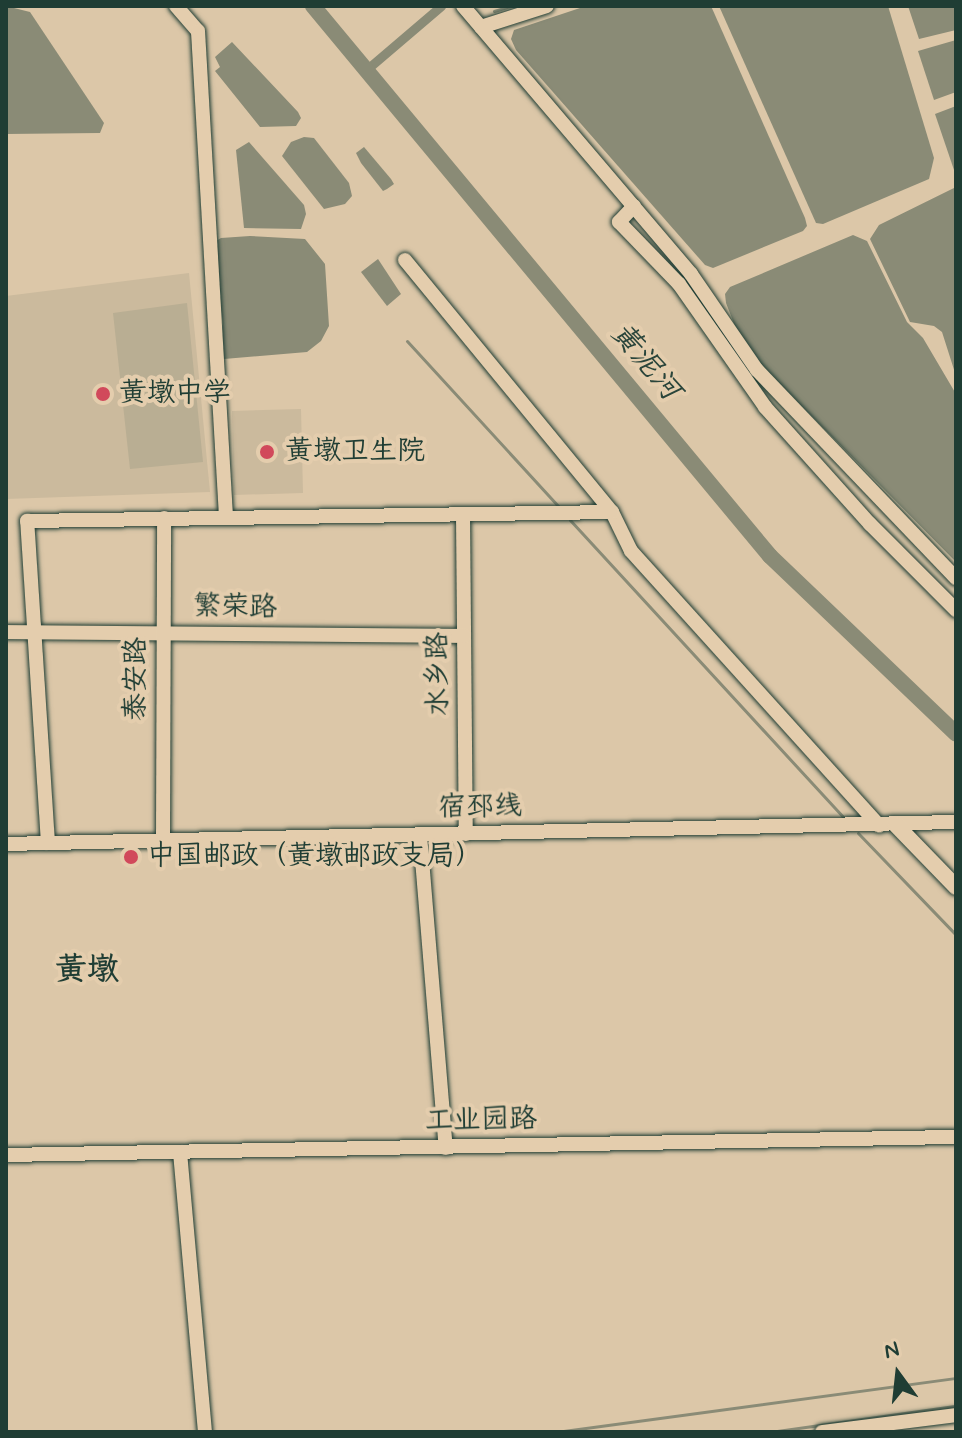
<!DOCTYPE html>
<html>
<head>
<meta charset="utf-8">
<style>
	body { margin:0 }
	#map { position:relative; width:962px; height:1438px; overflow:hidden; background:#dcc7a8; font-family:Mynerve,"LXGW WenKai TC",sans-serif }
	div>[style] { position:absolute }
	.built>* { inset:0; background:#cbba9d }
	.green>* { inset:0; background:#b9ae93 }
	.water>* { inset:0; background:#8a8b76 }
	.stream>* { height:3px; margin:-1.5px; padding:0 1.5px; transform-origin:1.5px; border-radius:1.5px; background:#8a8b76 }
	.canal>* { height:9px; margin:-4.5px; padding:0 4.5px; transform-origin:4.5px; border-radius:4.5px; background:#8a8b76 }
	.river>* { height:16px; margin:-8px; padding:0 8px; transform-origin:8px; border-radius:8px; background:#8a8b76 }
	.roads { filter:drop-shadow(0 0 2px #1f3d34) drop-shadow(0 0 2px #1f3d34) }
	.minor>* { height:14px; margin:-7px; padding:0 7px; transform-origin:7px; border-radius:7px; background:#e4cdad }
	.major>* { height:16px; margin:-8px; padding:0 8px; transform-origin:8px; border-radius:8px; background:#e4cdad }
	.dots>* { width:22px; height:22px; translate:-50% -50%; box-sizing:border-box; border:4px solid #e4cdad; border-radius:50% }
	span { translate:-50% -50%; white-space:nowrap; text-align:center; line-height:1.15; -webkit-text-stroke:8px #e4cdad; paint-order:stroke }
	.poi-label { font-size:28px; color:#1f3d34 }
	.left { translate:0 -50%; text-align:left }
	.street-label { font-size:28px; color:#1f3d34 }
	.water-label { font-size:30px; color:#2a453b; font-style:italic }
	.quarter-label { font-size:32px; color:#1f3d34; font-weight:700 }
	.frame { position:absolute; inset:0; border:8px solid #1f3d34; pointer-events:none }
	.north { position:absolute; left:858px; top:1334px; width:80px; height:80px; -webkit-text-stroke:6px #e4cdad; paint-order:stroke; rotate:345deg; font-size:22px; font-weight:700; line-height:32px; text-align:center; color:#1f3d34 }
	.north::after { content:''; display:block; margin:auto; width:28px; height:36px; background:#1f3d34; clip-path:polygon(50% 0,100% 100%,50% 72%,0 100%) }
</style>
</head>
<body>
<div id="map">
	<div class="built">
		<i style="clip-path:polygon(189px 273px,210px 492px,6px 499px,6px 296px)"></i>
		<i style="clip-path:polygon(301px 409px,303px 493px,234px 495px,232px 411px)"></i>
	</div>
	<div class="green">
		<i style="clip-path:polygon(187px 303px,203px 462px,130px 469px,113px 313px)"></i>
	</div>
	<div class="water">
		<i style="clip-path:polygon(6px 6px,30px 12px,104px 123px,100px 133px,6px 134px)"></i>
		<i style="clip-path:polygon(586px 6px,711px 6px,805px 218px,807px 226px,803px 231px,713px 268px,705px 265px,516px 50px,511px 39px,514px 30px)"></i>
		<i style="clip-path:polygon(719px 6px,888px 6px,934px 158px,929px 179px,823px 224px,816px 223px)"></i>
		<i style="clip-path:polygon(908px 6px,956px 6px,956px 30px,919px 39px)"></i>
		<i style="clip-path:polygon(956px 40px,956px 92px,934px 100px,918px 51px)"></i>
		<i style="clip-path:polygon(232px 42px,298px 112px,301px 118px,296px 126px,260px 127px,215px 71px,220px 67px,215px 57px)"></i>
		<i style="clip-path:polygon(956px 106px,956px 170px,954px 170px,935px 114px)"></i>
		<i style="clip-path:polygon(304px 137px,314px 138px,349px 183px,352px 196px,345px 204px,324px 209px,282px 156px,291px 142px)"></i>
		<i style="clip-path:polygon(249px 142px,304px 205px,306px 214px,301px 229px,244px 228px,236px 150px)"></i>
		<i style="clip-path:polygon(364px 147px,391px 179px,394px 184px,387px 189px,383px 191px,361px 163px,356px 153px)"></i>
		<i style="clip-path:polygon(956px 187px,956px 376px,942px 332px,934px 326px,910px 322px,870px 239px,879px 225px)"></i>
		<i style="clip-path:polygon(853px 235px,867px 241px,907px 322px,923px 338px,956px 394px,956px 562px,764px 368px,735px 326px,726px 303px,725px 294px,730px 287px)"></i>
		<i style="clip-path:polygon(250px 236px,305px 239px,325px 264px,329px 326px,321px 341px,307px 352px,224px 359px,219px 342px,223px 324px,213px 243px,221px 238px)"></i>
		<i style="clip-path:polygon(378px 259px,401px 294px,387px 306px,361px 272px)"></i>
	</div>
	<div class="stream">
		<i style="left:494px;top:11px;width:17px;rotate:-17deg"></i>
		<i style="left:407px;top:341px;width:224px;rotate:47.5deg"></i>
		<i style="left:570px;top:520px;width:406px;rotate:47.4deg"></i>
		<i style="left:858px;top:833px;width:141px;rotate:46.1deg"></i>
		<i style="left:556px;top:1432px;width:404px;rotate:-7.7deg"></i>
		<i style="left:770px;top:1432px;width:188px;rotate:-8deg"></i>
	</div>
	<div class="canal">
		<i style="left:366px;top:70px;width:99px;rotate:-40.5deg"></i>
	</div>
	<div class="river">
		<i style="left:313px;top:6px;width:715px;rotate:50.28deg"></i>
		<i style="left:770px;top:556px;width:257px;rotate:43.7deg"></i>
	</div>
	<div class="roads">
		<div class="minor">
			<i style="left:176px;top:6px;width:33px;rotate:49deg"></i>
			<i style="left:198px;top:31px;width:487px;rotate:86.7deg"></i>
			<i style="left:463px;top:6px;width:352px;rotate:49.6deg"></i>
			<i style="left:691px;top:274px;width:116px;rotate:55.5deg"></i>
			<i style="left:757px;top:370px;width:288px;rotate:46.3deg"></i>
			<i style="left:481px;top:27px;width:69px;rotate:-17.7deg"></i>
			<i style="left:634px;top:206px;width:22px;rotate:133deg"></i>
			<i style="left:619px;top:222px;width:86px;rotate:45.9deg"></i>
			<i style="left:679px;top:284px;width:150px;rotate:55deg"></i>
			<i style="left:765px;top:407px;width:157px;rotate:48.1deg"></i>
			<i style="left:870px;top:524px;width:122px;rotate:45deg"></i>
			<i style="left:405px;top:260px;width:326px;rotate:50.6deg"></i>
			<i style="left:612px;top:512px;width:43px;rotate:64deg"></i>
			<i style="left:631px;top:551px;width:370px;rotate:47.9deg"></i>
			<i style="left:463px;top:514px;width:320px;rotate:89.5deg"></i>
			<i style="left:6px;top:632px;width:458px;rotate:0.5deg"></i>
			<i style="left:420px;top:835px;width:314px;rotate:85.3deg"></i>
			<i style="left:163px;top:841px;width:323px;rotate:-89.8deg"></i>
			<i style="left:48px;top:843px;width:323px;rotate:-93.7deg"></i>
			<i style="left:27px;top:521px;width:585px;rotate:-0.88deg"></i>
			<i style="left:6px;top:844px;width:950px;rotate:-1.33deg"></i>
			<i style="left:180px;top:1152px;width:281px;rotate:84.9deg"></i>
			<i style="left:6px;top:1155px;width:950px;rotate:-1.09deg"></i>
			<i style="left:822px;top:1432px;width:135px;rotate:-7.2deg"></i>
		</div>
		<div class="major">
			<i style="left:896px;top:825px;width:86px;rotate:45.9deg"></i>
		</div>
	</div>
	<div class="dots">
		<i style="left:103px;top:394px;background:#d1495b"></i>
		<i style="left:267px;top:452px;background:#d1495b"></i>
		<i style="left:131px;top:857px;background:#d1495b"></i>
	</div>
	<div class="poi-label">
		<span class="left" style="left:119px;top:394px">黄墩中学</span>
		<span class="left" style="left:285px;top:452px">黄墩卫生院</span>
		<span class="left" style="left:147px;top:857px">中国邮政（黄墩邮政支局）</span>
	</div>
	<div class="street-label">
		<span style="left:235px;top:608px;rotate:1deg">繁荣路</span>
		<span style="left:439px;top:674px;rotate:-91deg">水乡路</span>
		<span style="left:137px;top:679px;rotate:-90deg">泰安路</span>
		<span style="left:480px;top:808px;rotate:-1deg">宿邳线</span>
		<span style="left:481px;top:1121px;rotate:-1deg">工业园路</span>
	</div>
	<div class="water-label">
		<span style="left:645px;top:362px;rotate:50deg">黄泥河</span>
	</div>
	<div class="quarter-label">
		<span style="left:87px;top:970px">黄墩</span>
	</div>
	<div class="frame"></div>
	<div class="north">N</div>
</div>
</body>
</html>
